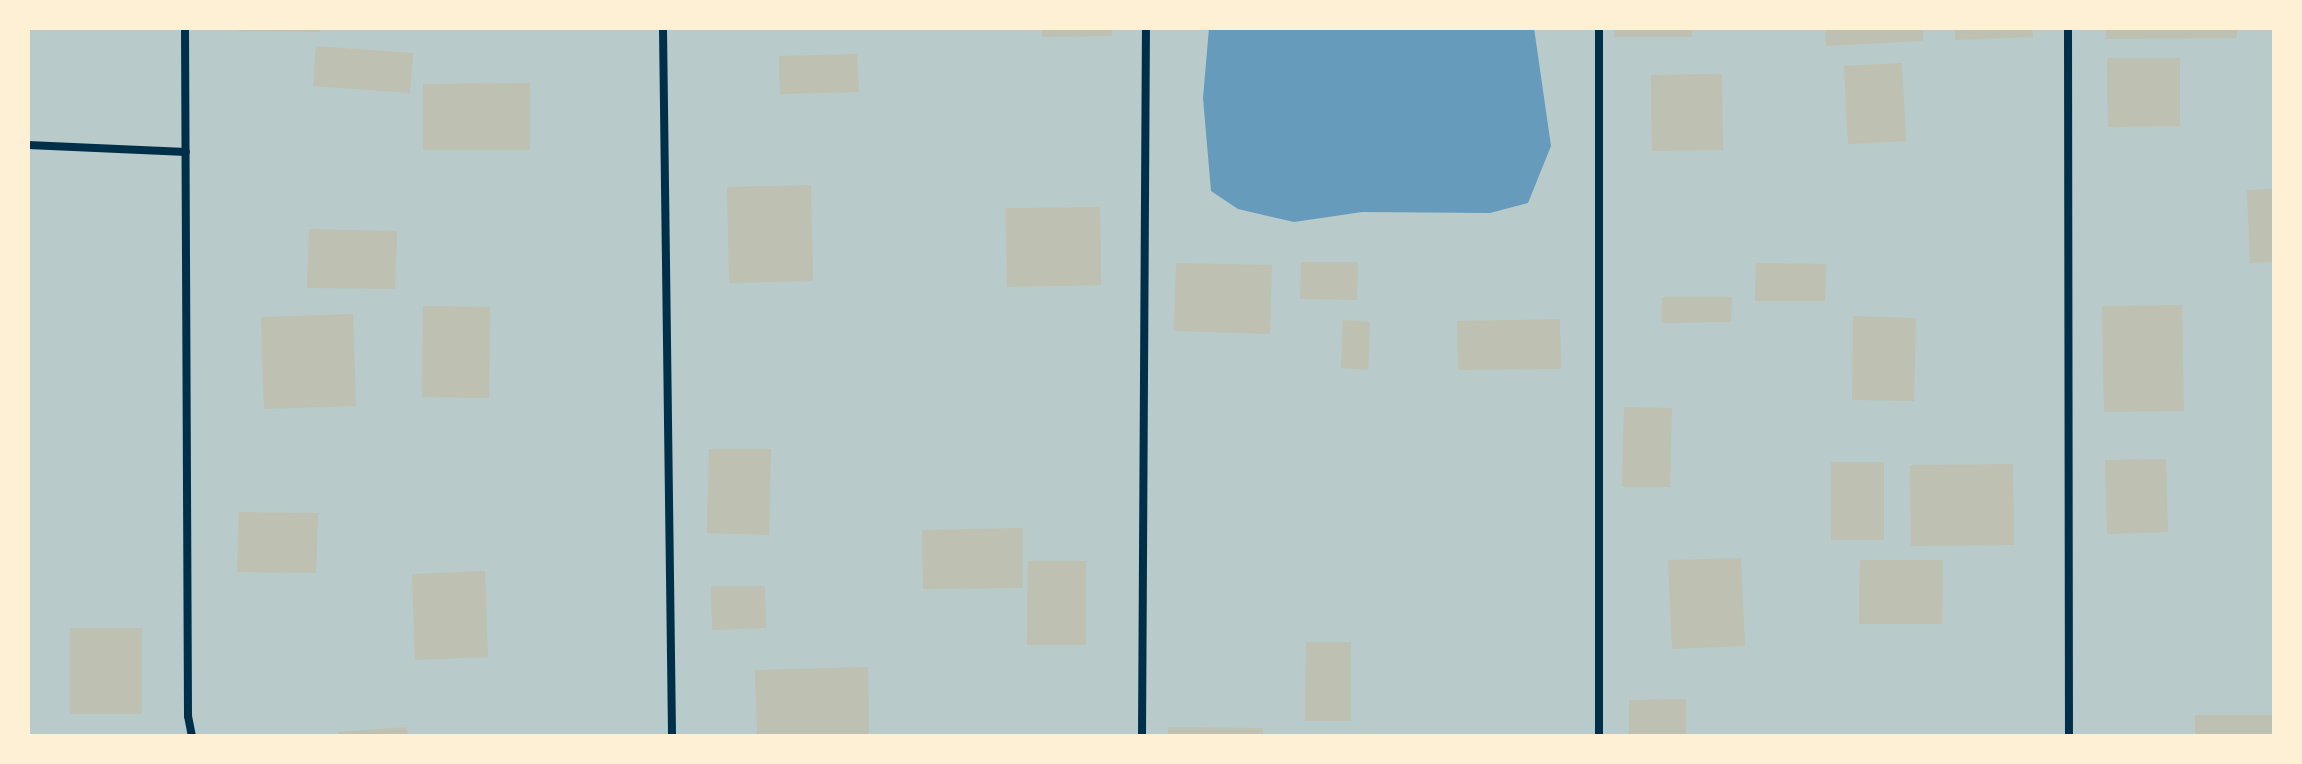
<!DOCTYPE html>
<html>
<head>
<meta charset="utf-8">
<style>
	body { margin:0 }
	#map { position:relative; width:2302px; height:764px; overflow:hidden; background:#fdf0d5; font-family:Rubik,sans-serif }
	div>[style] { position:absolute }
	.green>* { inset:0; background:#b9caca }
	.water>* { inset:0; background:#669bbc }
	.building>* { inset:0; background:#bec0b2 }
	.minor>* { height:8px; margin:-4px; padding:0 4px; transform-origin:4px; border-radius:4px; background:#003049 }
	span { translate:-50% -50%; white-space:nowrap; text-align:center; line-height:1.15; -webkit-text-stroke:7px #fdf0d5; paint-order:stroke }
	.frame { position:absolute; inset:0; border:30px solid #fdf0d5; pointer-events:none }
</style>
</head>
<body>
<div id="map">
	<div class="green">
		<i style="clip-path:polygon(28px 28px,2274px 28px,2274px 736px,28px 736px)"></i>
	</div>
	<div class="water">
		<i style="clip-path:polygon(1209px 28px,1534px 28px,1551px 146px,1528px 203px,1490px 213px,1362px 212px,1294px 222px,1238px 209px,1211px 191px,1203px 98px)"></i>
	</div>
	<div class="building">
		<i style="clip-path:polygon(238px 28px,320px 28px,320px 32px,238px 31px)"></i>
		<i style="clip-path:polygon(1042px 28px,1112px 28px,1112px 36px,1042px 37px)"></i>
		<i style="clip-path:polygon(1614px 28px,1692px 28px,1692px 37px,1614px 37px)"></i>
		<i style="clip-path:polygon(1825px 28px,1923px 28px,1923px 41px,1826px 46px)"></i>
		<i style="clip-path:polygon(1955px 28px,2032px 28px,2033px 37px,1955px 40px)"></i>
		<i style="clip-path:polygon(2106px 28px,2237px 28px,2237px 38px,2106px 39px)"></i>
		<i style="clip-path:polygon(316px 46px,413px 53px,410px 93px,313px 86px)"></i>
		<i style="clip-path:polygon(857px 54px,859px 92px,780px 94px,779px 56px)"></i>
		<i style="clip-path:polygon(2107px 58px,2180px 58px,2180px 126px,2108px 127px)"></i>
		<i style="clip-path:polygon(1902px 63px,1906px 141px,1848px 144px,1844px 66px)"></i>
		<i style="clip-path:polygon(1722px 74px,1723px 150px,1652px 151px,1651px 75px)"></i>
		<i style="clip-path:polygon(530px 83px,530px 150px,423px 150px,423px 84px)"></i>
		<i style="clip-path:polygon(811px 185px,813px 281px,729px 283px,727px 187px)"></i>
		<i style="clip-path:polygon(2274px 189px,2274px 262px,2250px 263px,2247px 190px)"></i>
		<i style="clip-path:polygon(1100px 207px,1101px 285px,1007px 287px,1006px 208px)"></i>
		<i style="clip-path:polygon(309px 229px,397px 231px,395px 289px,307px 288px)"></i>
		<i style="clip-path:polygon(1301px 262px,1358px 262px,1357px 300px,1300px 299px)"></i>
		<i style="clip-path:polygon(1176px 263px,1272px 265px,1270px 334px,1174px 331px)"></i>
		<i style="clip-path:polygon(1756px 263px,1826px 264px,1825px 301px,1755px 301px)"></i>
		<i style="clip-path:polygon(1662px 297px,1732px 297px,1731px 322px,1662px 323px)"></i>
		<i style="clip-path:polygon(2182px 305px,2184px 411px,2104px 412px,2102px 306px)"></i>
		<i style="clip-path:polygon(423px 306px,490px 307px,489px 398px,422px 397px)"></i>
		<i style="clip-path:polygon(353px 314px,356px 406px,264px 409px,261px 317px)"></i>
		<i style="clip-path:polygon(1853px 316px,1916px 318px,1914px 401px,1852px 400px)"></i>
		<i style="clip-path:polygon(1560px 319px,1561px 369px,1458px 370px,1457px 321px)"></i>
		<i style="clip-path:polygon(1343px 320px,1370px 322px,1368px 370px,1341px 368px)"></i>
		<i style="clip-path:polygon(1624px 407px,1672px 408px,1670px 487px,1622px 487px)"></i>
		<i style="clip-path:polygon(709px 449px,771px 449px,769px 535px,707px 533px)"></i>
		<i style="clip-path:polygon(2166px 459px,2168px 532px,2107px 534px,2105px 460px)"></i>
		<i style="clip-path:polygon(1831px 462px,1884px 462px,1884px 540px,1831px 540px)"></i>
		<i style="clip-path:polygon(2013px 464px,2014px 545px,1911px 546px,1910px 465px)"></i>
		<i style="clip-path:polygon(239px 512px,318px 513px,316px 573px,237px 572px)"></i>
		<i style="clip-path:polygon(1023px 528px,1023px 588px,923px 589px,922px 530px)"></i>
		<i style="clip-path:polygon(1741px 558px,1745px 646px,1672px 649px,1668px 560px)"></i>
		<i style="clip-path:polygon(1860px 560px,1943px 560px,1942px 624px,1859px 624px)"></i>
		<i style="clip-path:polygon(1028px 561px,1086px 561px,1086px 645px,1027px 645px)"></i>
		<i style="clip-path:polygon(485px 571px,488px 657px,415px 660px,412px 574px)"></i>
		<i style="clip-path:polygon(711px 586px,765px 586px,766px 628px,712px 630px)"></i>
		<i style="clip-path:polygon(70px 628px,142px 628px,142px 714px,70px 714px)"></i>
		<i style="clip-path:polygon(1306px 642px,1351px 642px,1351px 721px,1305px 721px)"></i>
		<i style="clip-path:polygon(868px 667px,869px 736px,757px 736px,755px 670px)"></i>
		<i style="clip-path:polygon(1686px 699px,1686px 736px,1629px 736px,1629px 700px)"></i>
		<i style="clip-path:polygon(2195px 715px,2274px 715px,2274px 736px,2195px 736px)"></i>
		<i style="clip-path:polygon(407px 727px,408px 736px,338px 736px,338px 732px)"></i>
		<i style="clip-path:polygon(1168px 727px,1263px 728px,1263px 736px,1168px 736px)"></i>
	</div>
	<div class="minor">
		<i style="left:185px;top:28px;width:688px;rotate:89.75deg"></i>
		<i style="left:188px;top:716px;width:20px;rotate:79deg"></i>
		<i style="left:663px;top:28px;width:708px;rotate:89.27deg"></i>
		<i style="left:2068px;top:28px;width:708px;rotate:89.92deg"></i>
		<i style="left:28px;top:145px;width:158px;rotate:2.5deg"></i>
		<i style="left:1142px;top:736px;width:708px;rotate:-89.68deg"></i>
		<i style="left:1599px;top:736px;width:708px;rotate:-90deg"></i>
	</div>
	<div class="frame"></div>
</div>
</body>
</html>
